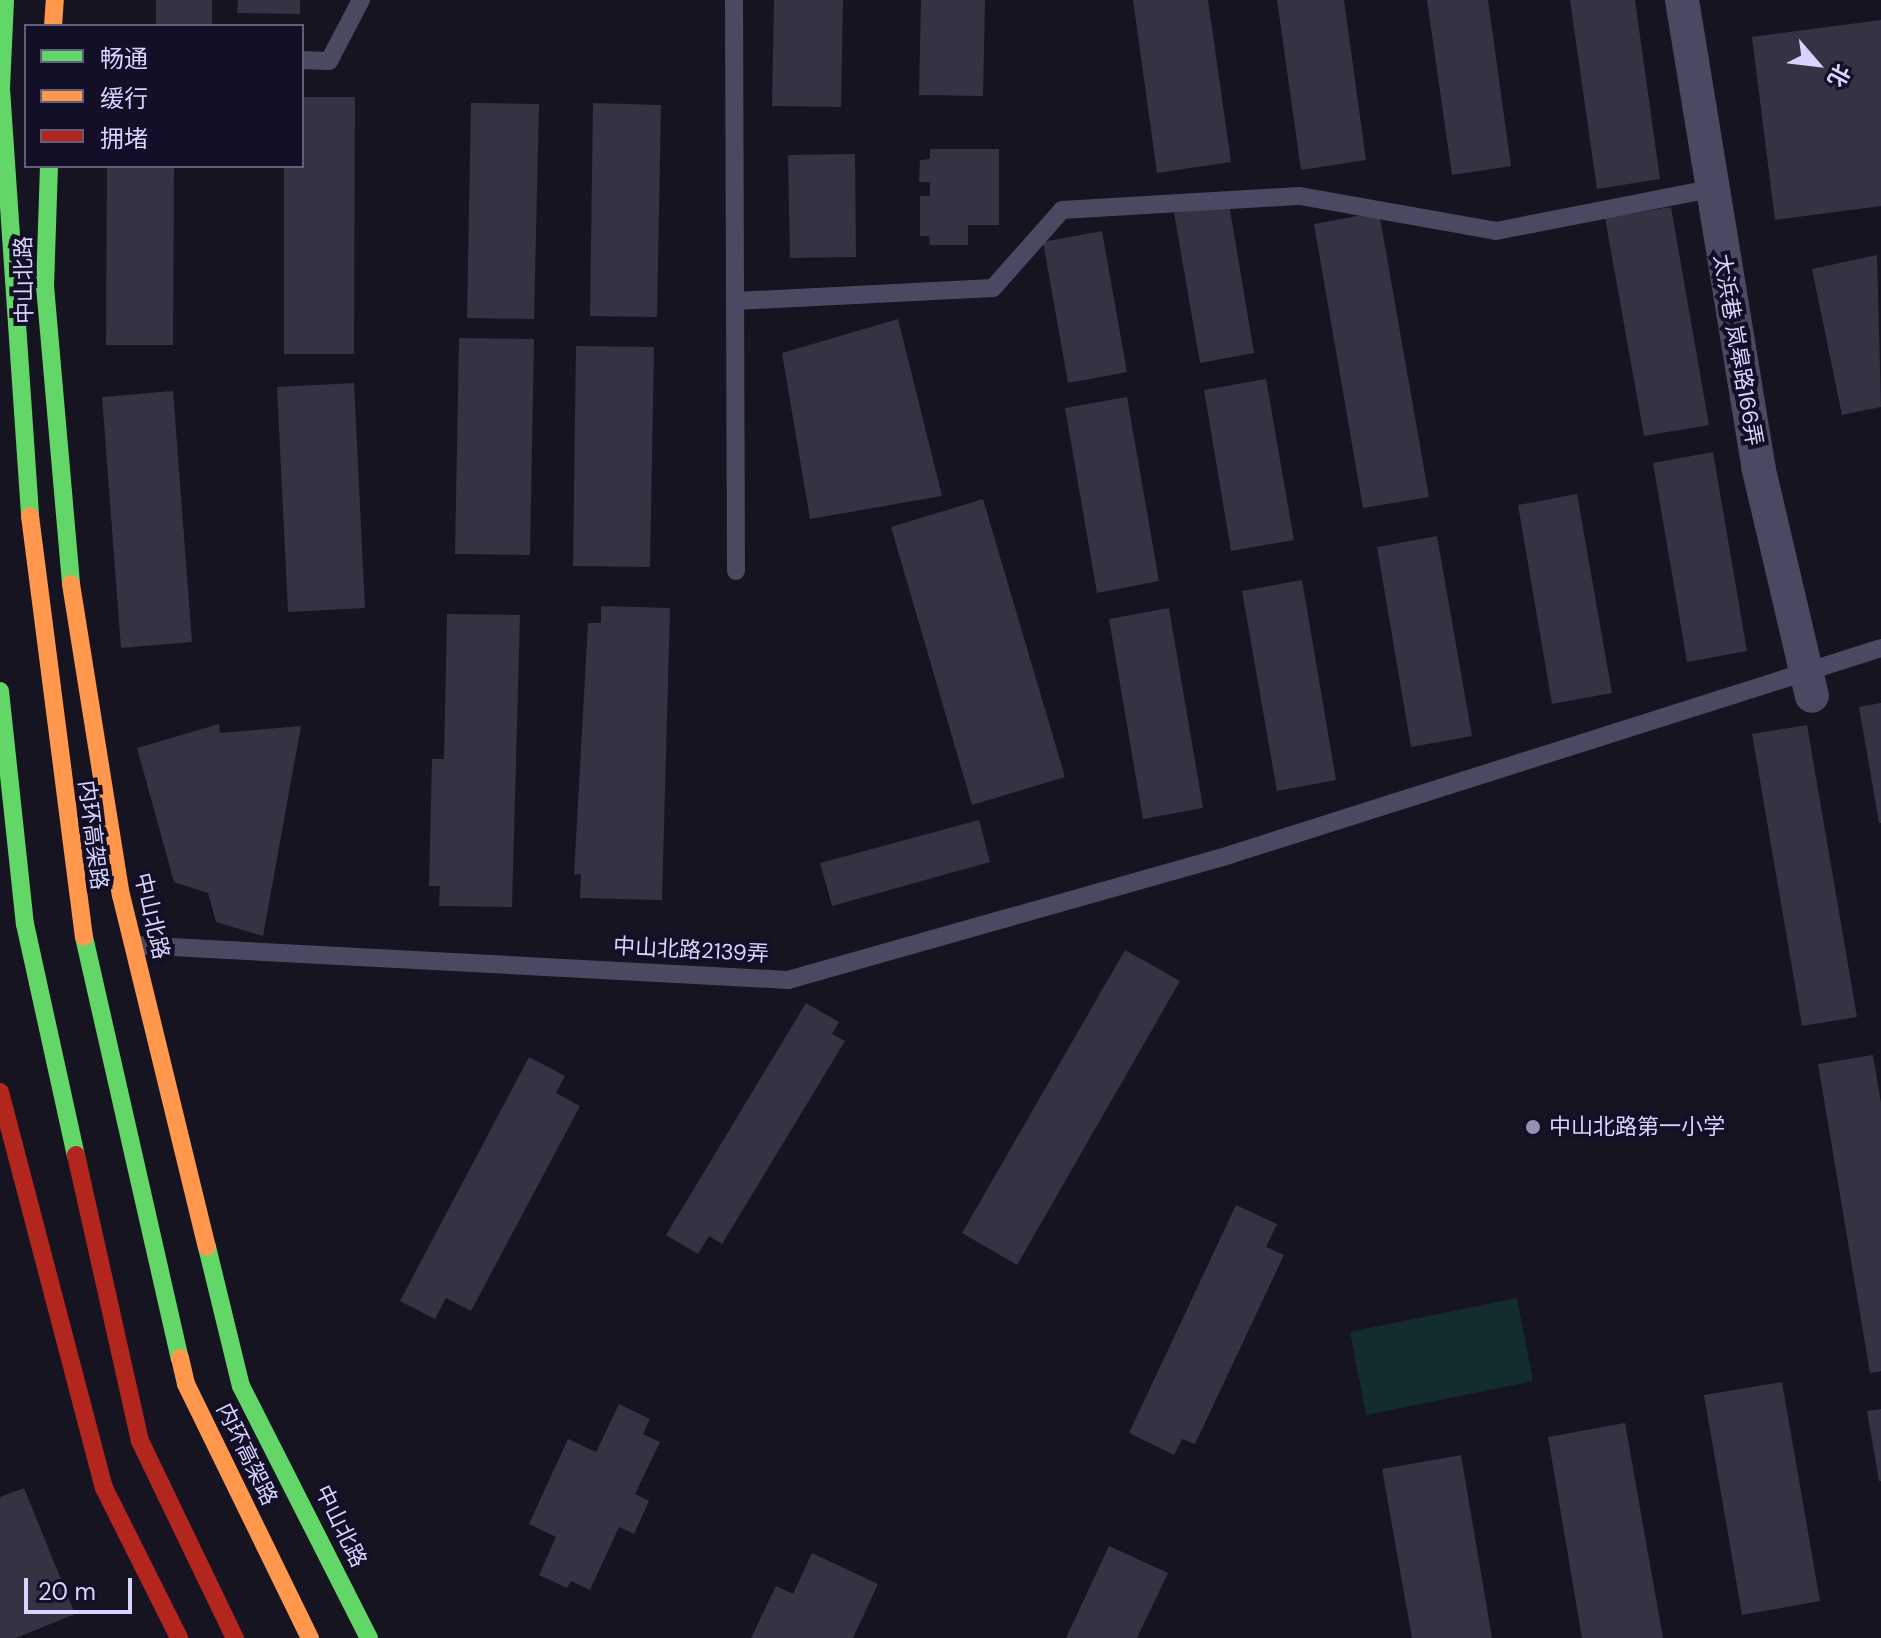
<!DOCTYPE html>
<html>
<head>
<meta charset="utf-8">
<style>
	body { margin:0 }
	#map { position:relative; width:1881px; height:1638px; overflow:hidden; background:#161421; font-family:"DM Sans","Noto Sans SC",sans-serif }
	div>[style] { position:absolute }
	.green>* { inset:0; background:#132c2d }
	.building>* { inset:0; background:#343243 }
	.lane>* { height:18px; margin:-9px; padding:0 9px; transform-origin:9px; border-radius:9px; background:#4a4962 }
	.street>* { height:34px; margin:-17px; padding:0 17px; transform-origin:17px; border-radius:17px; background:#4a4962 }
	.fast>* { height:18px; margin:-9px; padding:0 9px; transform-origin:9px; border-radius:9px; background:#63d668 }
	.slow>* { height:18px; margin:-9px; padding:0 9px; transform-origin:9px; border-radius:9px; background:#ff974d }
	.jam>* { height:18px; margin:-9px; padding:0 9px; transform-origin:9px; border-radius:9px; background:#b3261e }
	.dots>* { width:22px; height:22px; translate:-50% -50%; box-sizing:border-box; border:4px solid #130f26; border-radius:50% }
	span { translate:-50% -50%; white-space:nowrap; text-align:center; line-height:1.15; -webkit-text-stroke:8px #130f26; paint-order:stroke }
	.street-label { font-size:22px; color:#d9d4ff }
	.poi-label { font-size:22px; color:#d9d4ff }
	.left { translate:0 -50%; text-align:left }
	.legend { position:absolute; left:24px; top:24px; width:280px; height:144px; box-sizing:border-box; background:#130f26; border:2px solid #625e7d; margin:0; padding:10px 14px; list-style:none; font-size:24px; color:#d9d4ff }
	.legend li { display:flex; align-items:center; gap:16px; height:40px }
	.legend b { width:40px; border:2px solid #625e7d }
	.north { position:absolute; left:1777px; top:24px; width:80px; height:80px; -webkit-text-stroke:6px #130f26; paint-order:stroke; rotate:118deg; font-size:22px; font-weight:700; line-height:32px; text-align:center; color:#d9d4ff }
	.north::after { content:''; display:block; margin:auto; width:28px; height:36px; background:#d9d4ff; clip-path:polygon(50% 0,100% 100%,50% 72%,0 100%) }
	.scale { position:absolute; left:24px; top:1578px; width:108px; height:36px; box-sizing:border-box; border:4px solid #d9d4ff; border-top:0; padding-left:10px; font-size:24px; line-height:28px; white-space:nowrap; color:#d9d4ff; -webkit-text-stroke:6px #130f26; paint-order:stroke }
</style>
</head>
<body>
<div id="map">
	<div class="green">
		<i style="clip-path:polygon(1517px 1298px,1533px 1381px,1366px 1415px,1350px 1332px)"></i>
	</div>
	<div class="building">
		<i style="clip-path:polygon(156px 0,212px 0,212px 26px,156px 26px)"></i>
		<i style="clip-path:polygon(238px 0,300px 0,300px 14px,237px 13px)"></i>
		<i style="clip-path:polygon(774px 0,843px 0,841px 107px,772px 106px)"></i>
		<i style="clip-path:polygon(921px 0,985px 0,983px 96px,919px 95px)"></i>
		<i style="clip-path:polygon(1133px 0,1208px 0,1231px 162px,1157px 173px)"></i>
		<i style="clip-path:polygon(1277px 0,1344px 0,1366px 160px,1301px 170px)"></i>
		<i style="clip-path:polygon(1427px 0,1488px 0,1511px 166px,1452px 175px)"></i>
		<i style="clip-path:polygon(1570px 0,1635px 0,1660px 179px,1597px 189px)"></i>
		<i style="clip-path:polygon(1881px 20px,1881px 206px,1775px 220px,1752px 37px)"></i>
		<i style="clip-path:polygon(302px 97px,355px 97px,354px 354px,284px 354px,284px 166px,302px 166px)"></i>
		<i style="clip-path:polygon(471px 103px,539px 104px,534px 319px,467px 318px)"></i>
		<i style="clip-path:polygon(593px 103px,661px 105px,657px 317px,590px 316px)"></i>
		<i style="clip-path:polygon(930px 149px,999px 149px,999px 225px,968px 225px,968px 245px,930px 245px,929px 236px,920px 236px,920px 196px,930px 196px,930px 182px,919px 182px,920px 160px,930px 159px)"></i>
		<i style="clip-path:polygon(855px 154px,856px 257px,790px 258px,788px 155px)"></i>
		<i style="clip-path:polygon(107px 166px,174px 166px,173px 345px,106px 345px)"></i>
		<i style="clip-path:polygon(1229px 204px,1254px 353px,1200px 363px,1174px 213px)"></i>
		<i style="clip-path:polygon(1671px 207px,1709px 425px,1644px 436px,1605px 218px)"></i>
		<i style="clip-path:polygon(1379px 212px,1429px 497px,1363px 508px,1314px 224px)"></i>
		<i style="clip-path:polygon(1102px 231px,1127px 372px,1068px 383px,1043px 242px)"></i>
		<i style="clip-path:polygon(1877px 255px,1881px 407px,1842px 415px,1812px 269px)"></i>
		<i style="clip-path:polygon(898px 319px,942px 496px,810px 519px,782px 353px)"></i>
		<i style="clip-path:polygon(459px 338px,534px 339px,530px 555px,455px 554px)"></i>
		<i style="clip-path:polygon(576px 346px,654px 347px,650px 567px,573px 566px)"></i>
		<i style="clip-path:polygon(1266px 379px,1294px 540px,1231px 551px,1204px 390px)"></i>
		<i style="clip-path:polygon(354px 383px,365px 608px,288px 612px,277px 387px)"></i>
		<i style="clip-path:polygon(173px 391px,192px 642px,121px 648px,102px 397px)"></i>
		<i style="clip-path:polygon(1127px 397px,1159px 581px,1097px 593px,1065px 408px)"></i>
		<i style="clip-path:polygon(1713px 452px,1747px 651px,1687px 662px,1653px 463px)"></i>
		<i style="clip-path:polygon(1577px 494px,1612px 693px,1552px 704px,1518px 505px)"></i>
		<i style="clip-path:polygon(983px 499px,1065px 777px,972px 805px,891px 527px)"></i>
		<i style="clip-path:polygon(1437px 536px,1472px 736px,1411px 747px,1377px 547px)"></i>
		<i style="clip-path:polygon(1302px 580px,1336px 780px,1277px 791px,1242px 591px)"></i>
		<i style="clip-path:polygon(601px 606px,670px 608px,662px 900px,580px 898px,581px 874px,574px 875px,588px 623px,601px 623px)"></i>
		<i style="clip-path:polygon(1169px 608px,1203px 808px,1143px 819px,1109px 619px)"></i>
		<i style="clip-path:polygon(447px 614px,520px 615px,512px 907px,439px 906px,440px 886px,429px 886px,432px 759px,444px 759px)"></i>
		<i style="clip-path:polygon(1881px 703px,1881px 823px,1879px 823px,1859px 707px)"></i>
		<i style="clip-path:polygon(219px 724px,220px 733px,301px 726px,263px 936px,216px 922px,208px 893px,174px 882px,137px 748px)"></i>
		<i style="clip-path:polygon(1807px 725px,1857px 1017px,1802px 1026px,1752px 734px)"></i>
		<i style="clip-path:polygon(979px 820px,990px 862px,832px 906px,820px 863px)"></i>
		<i style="clip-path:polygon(1125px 950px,1180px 981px,1017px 1265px,962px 1233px)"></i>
		<i style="clip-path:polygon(806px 1003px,839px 1022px,832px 1034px,845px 1041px,722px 1244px,709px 1236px,698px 1254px,666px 1235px)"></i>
		<i style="clip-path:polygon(1873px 1055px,1881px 1103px,1881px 1371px,1870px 1373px,1818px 1064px)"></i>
		<i style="clip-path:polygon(529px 1057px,565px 1076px,556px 1093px,580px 1106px,471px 1311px,446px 1298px,435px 1319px,400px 1301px)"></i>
		<i style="clip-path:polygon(1236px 1205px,1277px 1224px,1266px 1247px,1284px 1255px,1195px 1444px,1182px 1439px,1174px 1455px,1129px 1433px)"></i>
		<i style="clip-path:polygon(1782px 1382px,1820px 1601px,1742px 1615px,1704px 1395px)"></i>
		<i style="clip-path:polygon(619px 1404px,650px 1419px,643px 1434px,660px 1442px,635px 1494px,649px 1501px,634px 1534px,619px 1527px,590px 1590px,571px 1581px,567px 1588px,539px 1575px,556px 1537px,529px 1524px,568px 1439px,596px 1452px)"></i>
		<i style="clip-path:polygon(1881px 1409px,1881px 1481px,1879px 1481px,1867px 1411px)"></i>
		<i style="clip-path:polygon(1625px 1423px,1663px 1638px,1582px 1638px,1548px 1437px)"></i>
		<i style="clip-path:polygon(1461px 1455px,1492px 1638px,1412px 1638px,1382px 1469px)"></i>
		<i style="clip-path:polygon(24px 1488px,75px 1614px,16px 1638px,0 1638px,0 1497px)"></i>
		<i style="clip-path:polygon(1109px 1546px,1168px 1573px,1137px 1638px,1066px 1638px)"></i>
		<i style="clip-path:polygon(812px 1553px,878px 1584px,853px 1638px,751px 1638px,776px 1586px,793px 1594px)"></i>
	</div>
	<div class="lane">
		<i style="left:734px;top:0;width:571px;rotate:89.8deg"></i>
		<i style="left:302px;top:60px;width:27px;rotate:2deg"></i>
		<i style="left:329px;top:61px;width:69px;rotate:-62.3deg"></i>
		<i style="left:736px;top:301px;width:257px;rotate:-2.9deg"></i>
		<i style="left:993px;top:288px;width:104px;rotate:-48.5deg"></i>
		<i style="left:1062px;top:210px;width:238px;rotate:-3.4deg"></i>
		<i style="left:1300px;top:196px;width:199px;rotate:10.1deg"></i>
		<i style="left:1496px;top:231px;width:219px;rotate:-11.1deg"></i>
		<i style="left:134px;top:945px;width:655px;rotate:3.06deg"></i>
		<i style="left:788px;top:980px;width:458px;rotate:-15.8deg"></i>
		<i style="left:1229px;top:855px;width:684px;rotate:-17.61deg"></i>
	</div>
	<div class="street">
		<i style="left:1682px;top:0;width:472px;rotate:80.7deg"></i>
		<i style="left:1758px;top:466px;width:236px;rotate:76.8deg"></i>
	</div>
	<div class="fast">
		<i style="left:5px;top:0;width:89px;rotate:92.6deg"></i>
		<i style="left:1px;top:89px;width:428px;rotate:86.1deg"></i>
		<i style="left:49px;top:166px;width:120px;rotate:91.9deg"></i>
		<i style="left:45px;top:286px;width:299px;rotate:85deg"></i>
		<i style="left:0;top:691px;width:234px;rotate:83.9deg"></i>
		<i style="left:25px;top:924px;width:237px;rotate:77.6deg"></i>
		<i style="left:84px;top:937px;width:432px;rotate:77.2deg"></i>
		<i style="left:207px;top:1247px;width:143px;rotate:76.3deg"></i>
		<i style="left:241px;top:1386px;width:283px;rotate:63.1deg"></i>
	</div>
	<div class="slow">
		<i style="left:53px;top:26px;width:26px;rotate:-86deg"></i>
		<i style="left:30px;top:516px;width:424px;rotate:82.7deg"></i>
		<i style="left:71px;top:584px;width:315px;rotate:80.9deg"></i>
		<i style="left:121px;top:895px;width:362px;rotate:76.3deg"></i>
		<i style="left:180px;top:1358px;width:27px;rotate:77deg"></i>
		<i style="left:186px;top:1384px;width:283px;rotate:64deg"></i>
	</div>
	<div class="jam">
		<i style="left:0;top:1092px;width:409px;rotate:75.3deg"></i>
		<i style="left:104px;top:1488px;width:168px;rotate:63.4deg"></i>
		<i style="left:76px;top:1155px;width:293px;rotate:77.4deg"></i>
		<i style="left:140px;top:1441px;width:219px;rotate:64.3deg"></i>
	</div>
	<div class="dots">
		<i style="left:1533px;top:1127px;background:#9591b1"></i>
	</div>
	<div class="street-label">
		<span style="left:24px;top:280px;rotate:-91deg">中山北路</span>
		<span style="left:1738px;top:350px;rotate:80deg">太浜巷 岚皋路166弄</span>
		<span style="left:93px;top:835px;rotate:83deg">内环高架路</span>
		<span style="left:152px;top:916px;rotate:77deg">中山北路</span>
		<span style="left:691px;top:950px;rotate:3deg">中山北路2139弄</span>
		<span style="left:247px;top:1454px;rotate:64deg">内环高架路</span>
		<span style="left:341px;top:1526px;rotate:64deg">中山北路</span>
	</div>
	<div class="poi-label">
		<span class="left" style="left:1549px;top:1127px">中山北路第一小学</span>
	</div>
	<ul class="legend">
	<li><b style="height:10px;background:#63d668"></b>畅通</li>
	<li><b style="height:10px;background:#ff974d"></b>缓行</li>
	<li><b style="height:10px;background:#b3261e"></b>拥堵</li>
	</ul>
	<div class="north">北</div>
	<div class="scale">20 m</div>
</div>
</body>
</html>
